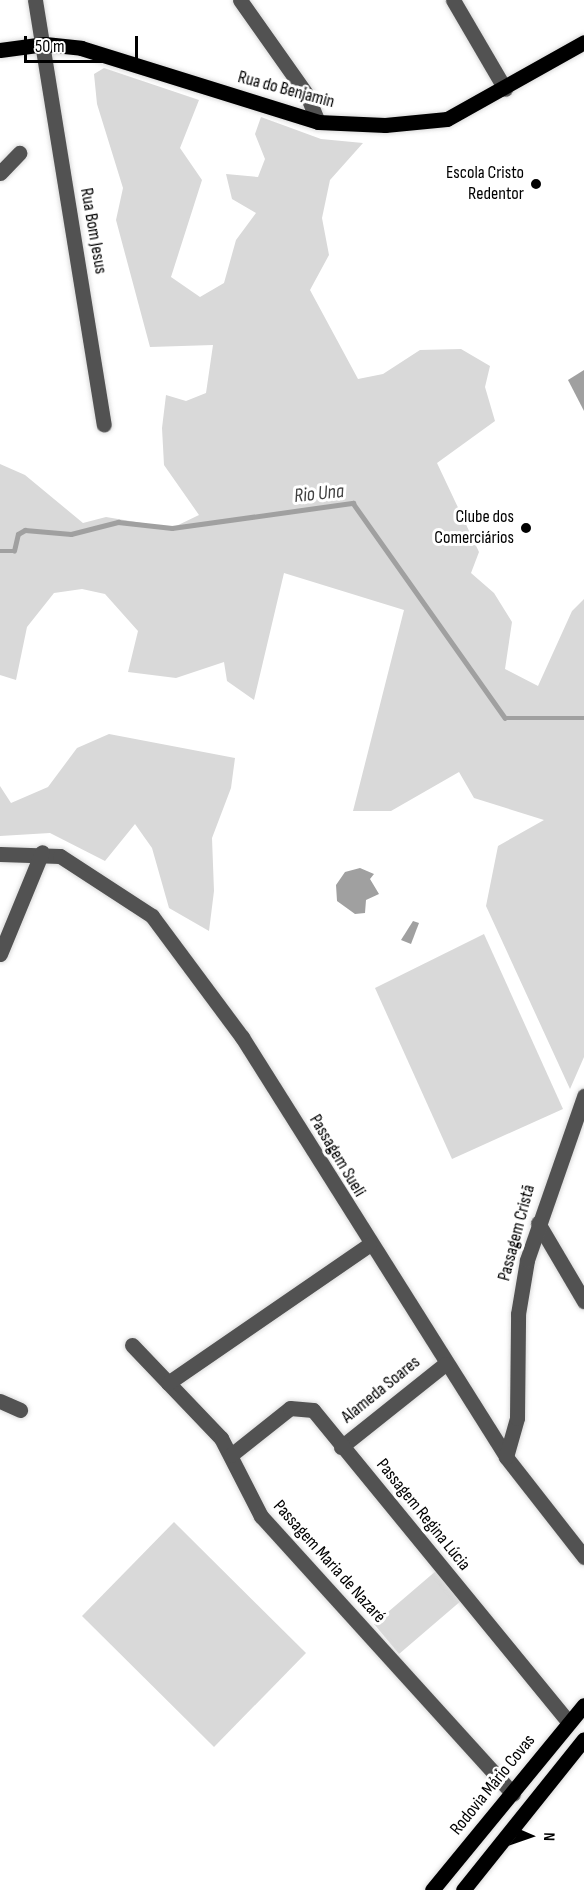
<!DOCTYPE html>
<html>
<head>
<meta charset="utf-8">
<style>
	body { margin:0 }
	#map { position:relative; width:584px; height:1890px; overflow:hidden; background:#fff; font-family:"Sofia Sans Condensed",sans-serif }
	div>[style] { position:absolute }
	.green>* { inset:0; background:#d9d9d9 }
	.water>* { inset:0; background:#a0a0a0 }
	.stream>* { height:4.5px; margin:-2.25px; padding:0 2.25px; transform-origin:2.25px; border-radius:2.25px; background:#a0a0a0 }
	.roads { filter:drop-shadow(0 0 2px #dbdbdb) drop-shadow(0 0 2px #dbdbdb) }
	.minor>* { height:15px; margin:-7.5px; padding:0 7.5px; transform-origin:7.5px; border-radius:7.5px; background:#525252 }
	.major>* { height:15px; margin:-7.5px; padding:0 7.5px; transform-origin:7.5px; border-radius:7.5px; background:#000 }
	.dots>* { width:16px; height:16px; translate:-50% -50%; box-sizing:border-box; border:3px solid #fff; border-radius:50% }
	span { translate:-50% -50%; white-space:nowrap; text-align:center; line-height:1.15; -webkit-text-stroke:6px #fff; paint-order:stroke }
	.street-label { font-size:18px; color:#000 }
	.poi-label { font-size:18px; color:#000 }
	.right { translate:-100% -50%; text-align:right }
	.water-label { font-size:20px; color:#414141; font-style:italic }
	.north { position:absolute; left:500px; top:1806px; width:60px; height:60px; -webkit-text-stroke:4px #fff; paint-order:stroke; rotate:92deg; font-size:16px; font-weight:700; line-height:24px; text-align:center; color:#000 }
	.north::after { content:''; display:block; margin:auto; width:21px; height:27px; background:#000; clip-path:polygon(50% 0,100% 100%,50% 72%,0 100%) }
	.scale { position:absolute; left:24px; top:36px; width:114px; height:27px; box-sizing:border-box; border:3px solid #000; border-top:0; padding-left:8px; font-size:18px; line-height:21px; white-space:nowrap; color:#000; -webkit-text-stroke:4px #fff; paint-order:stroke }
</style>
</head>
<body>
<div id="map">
	<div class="green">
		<i style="clip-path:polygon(104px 68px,199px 100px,180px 148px,202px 180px,171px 277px,200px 297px,224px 283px,236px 240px,256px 213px,232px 199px,226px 174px,258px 177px,265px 159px,255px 134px,261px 117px,321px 139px,363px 143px,330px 180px,322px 218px,329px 255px,310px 290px,358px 379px,383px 374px,420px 350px,461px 349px,490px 366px,485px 387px,495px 421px,437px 463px,479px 552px,471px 573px,494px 593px,512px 622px,505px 669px,538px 686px,572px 611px,584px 599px,584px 1057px,570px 1089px,486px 906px,498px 846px,544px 820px,474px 798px,459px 772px,391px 811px,353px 811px,404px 610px,284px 573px,254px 700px,227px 681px,224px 662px,176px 678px,128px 672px,138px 631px,105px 594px,82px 589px,54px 593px,27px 627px,16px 680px,0 675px,0 464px,25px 475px,83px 523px,106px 517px,172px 528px,199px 515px,164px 465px,162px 428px,166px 395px,186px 401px,206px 393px,213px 345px,150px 347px,116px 220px,123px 188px,97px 104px,94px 74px)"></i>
		<i style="clip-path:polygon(109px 734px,235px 758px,231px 788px,212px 838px,214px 891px,209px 931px,169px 908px,152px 848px,135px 824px,105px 861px,50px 833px,0 836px,0 786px,11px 803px,48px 787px,77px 748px)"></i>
		<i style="clip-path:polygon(484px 934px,563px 1109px,452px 1159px,375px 988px)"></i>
		<i style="clip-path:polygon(174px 1522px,306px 1653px,214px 1747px,82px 1616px)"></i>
		<i style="clip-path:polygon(437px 1570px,462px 1600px,399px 1654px,374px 1624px)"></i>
	</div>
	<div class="water">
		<i style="clip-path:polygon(584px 370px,584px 411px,568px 380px)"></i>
		<i style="clip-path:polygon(360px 868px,374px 874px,370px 879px,379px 894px,366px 900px,365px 913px,355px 914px,337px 901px,336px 885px,345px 872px)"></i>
		<i style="clip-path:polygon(413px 921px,419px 923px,411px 944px,401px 940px)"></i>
	</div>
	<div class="stream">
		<i style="left:0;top:551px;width:14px"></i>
		<i style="left:14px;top:551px;width:17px;rotate:-77deg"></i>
		<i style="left:18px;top:534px;width:8px;rotate:-30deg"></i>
		<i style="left:25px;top:530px;width:46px;rotate:5deg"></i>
		<i style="left:71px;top:534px;width:49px;rotate:-14.3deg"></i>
		<i style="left:118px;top:522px;width:54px;rotate:6.3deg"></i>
		<i style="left:172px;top:528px;width:183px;rotate:-7.9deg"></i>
		<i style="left:353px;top:503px;width:263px;rotate:54.7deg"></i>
		<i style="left:505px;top:718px;width:79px"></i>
	</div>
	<div class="roads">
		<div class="minor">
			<i style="left:35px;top:0;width:430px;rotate:80.8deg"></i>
			<i style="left:240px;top:0;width:116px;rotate:54.8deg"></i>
			<i style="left:307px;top:95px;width:29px;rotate:68deg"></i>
			<i style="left:453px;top:0;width:103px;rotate:59.7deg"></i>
			<i style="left:0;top:173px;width:28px;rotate:-46deg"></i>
			<i style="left:0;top:854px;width:60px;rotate:1.9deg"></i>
			<i style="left:60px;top:856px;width:110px;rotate:33.1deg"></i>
			<i style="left:152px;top:916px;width:151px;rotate:53.4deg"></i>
			<i style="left:242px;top:1037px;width:496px;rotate:57.8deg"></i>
			<i style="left:506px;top:1457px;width:127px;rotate:52deg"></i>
			<i style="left:0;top:954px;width:110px;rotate:-67.6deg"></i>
			<i style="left:538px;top:1223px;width:91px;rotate:59.5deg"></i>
			<i style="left:132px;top:1345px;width:129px;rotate:46.3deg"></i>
			<i style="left:221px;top:1438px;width:88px;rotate:62.9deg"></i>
			<i style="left:261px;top:1516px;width:375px;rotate:47.8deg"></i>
			<i style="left:168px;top:1383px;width:244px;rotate:-34.5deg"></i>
			<i style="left:0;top:1401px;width:22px;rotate:24deg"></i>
			<i style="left:341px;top:1447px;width:133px;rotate:-38.6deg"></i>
			<i style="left:231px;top:1455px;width:75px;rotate:-38.5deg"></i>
			<i style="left:290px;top:1408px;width:23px;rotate:5deg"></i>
			<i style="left:313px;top:1410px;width:403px;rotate:50.7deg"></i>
			<i style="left:506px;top:1457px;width:41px;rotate:-74.2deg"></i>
			<i style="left:517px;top:1418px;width:104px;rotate:-89.4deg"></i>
			<i style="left:518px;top:1314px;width:55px;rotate:-80.5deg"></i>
			<i style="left:527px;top:1260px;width:174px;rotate:-70.8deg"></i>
		</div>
		<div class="major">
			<i style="left:0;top:50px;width:45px;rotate:-7.6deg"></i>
			<i style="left:45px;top:44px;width:36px;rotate:6deg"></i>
			<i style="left:81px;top:48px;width:248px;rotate:17.3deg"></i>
			<i style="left:318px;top:122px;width:67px;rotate:2.6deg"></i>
			<i style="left:385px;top:125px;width:62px;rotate:-5.5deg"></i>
			<i style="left:447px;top:119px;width:157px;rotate:-29.3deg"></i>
			<i style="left:432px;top:1890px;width:239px;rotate:-50.6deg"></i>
			<i style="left:463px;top:1890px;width:193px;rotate:-51.3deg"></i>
		</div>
	</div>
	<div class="dots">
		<i style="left:536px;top:184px;background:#000"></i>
		<i style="left:526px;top:528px;background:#000"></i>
	</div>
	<div class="street-label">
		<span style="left:286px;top:90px;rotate:15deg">Rua do Benjamin</span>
		<span style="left:93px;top:231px;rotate:80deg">Rua Bom Jesus</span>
		<span style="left:337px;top:1156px;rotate:59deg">Passagem Sueli</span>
		<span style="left:517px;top:1233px;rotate:-75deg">Passagem Cristã</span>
		<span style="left:381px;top:1390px;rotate:-39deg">Alameda Soares</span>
		<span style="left:423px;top:1515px;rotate:51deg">Passagem Regina Lúcia</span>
		<span style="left:329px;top:1562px;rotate:48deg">Passagem Maria de Nazaré</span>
		<span style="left:493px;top:1785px;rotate:-51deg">Rodovia Mário Covas</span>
	</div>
	<div class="poi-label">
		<span class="right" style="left:524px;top:184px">Escola Cristo<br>Redentor</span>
		<span class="right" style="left:514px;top:528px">Clube dos<br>Comerciários</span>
	</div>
	<div class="water-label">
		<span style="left:319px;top:494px;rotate:-6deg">Rio Una</span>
	</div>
	<div class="north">N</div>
	<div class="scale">50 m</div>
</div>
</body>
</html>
